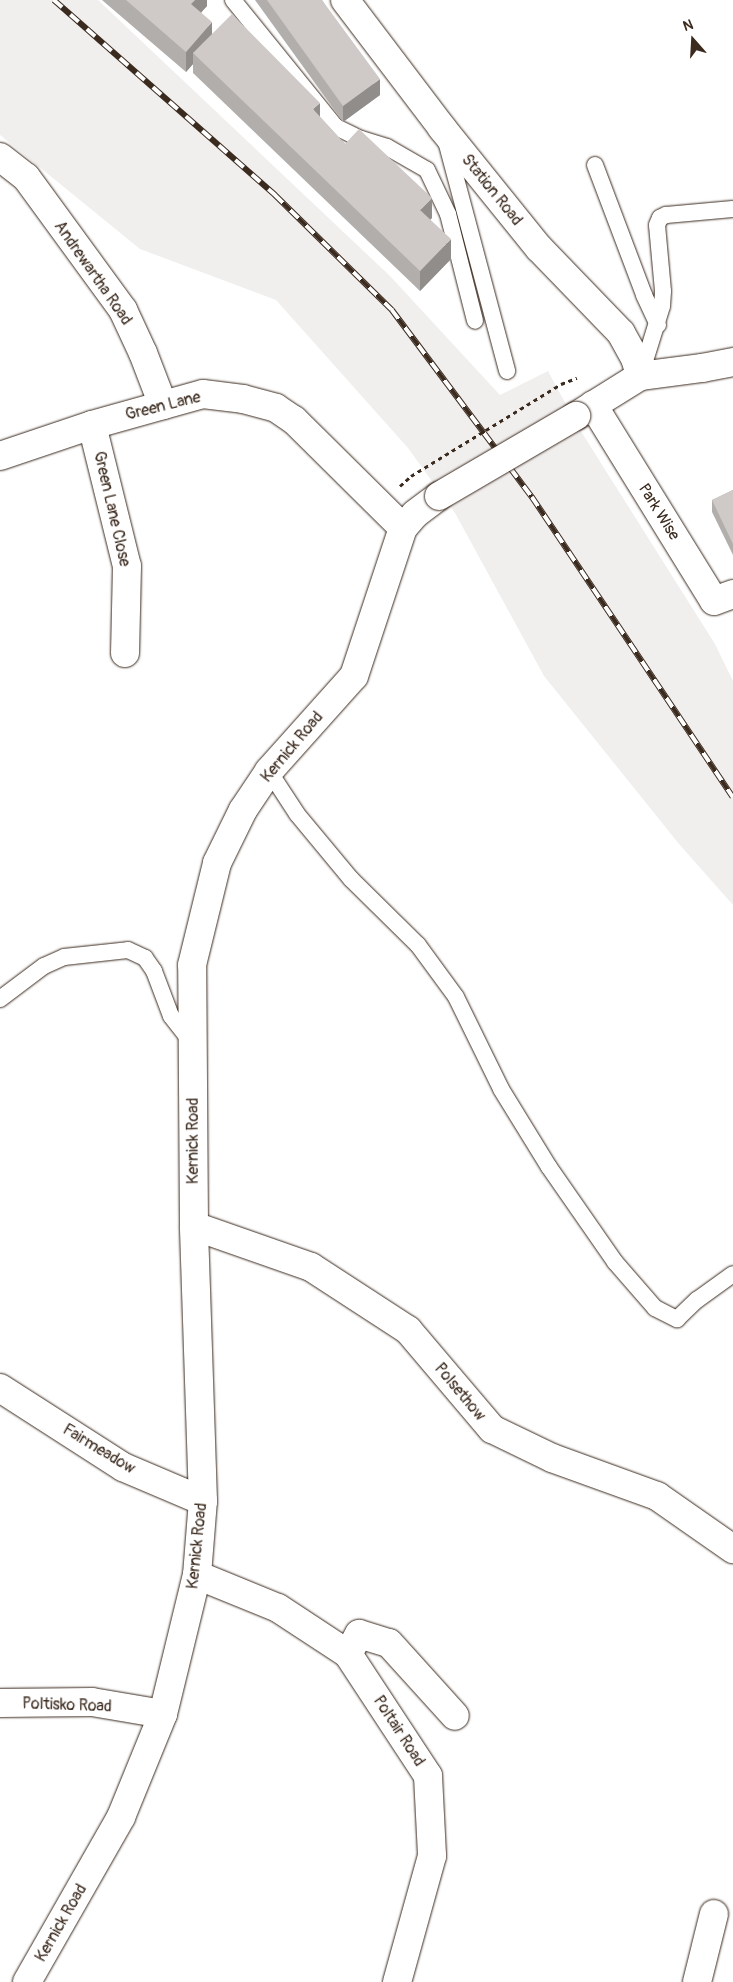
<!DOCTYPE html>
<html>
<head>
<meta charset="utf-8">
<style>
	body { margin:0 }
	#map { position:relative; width:733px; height:1982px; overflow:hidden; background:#fff; font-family:Pangolin,sans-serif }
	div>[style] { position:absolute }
	.built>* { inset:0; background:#f1efee }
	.path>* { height:3px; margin-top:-1.5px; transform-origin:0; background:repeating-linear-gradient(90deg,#3b2a1e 0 4px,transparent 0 8px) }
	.roads { filter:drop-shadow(0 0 1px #3b2a1e) drop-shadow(0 0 1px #3b2a1e) }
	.lane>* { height:16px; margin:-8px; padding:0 8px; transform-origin:8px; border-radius:8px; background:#fff }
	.street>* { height:28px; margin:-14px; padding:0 14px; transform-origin:14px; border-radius:14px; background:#fff }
	.secondary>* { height:28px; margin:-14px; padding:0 14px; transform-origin:14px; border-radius:14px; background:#fff }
	.rail>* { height:5.5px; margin-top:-2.75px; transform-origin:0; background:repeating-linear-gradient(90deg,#fff 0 11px,#3b2a1e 0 22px); box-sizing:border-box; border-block:1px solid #3b2a1e }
	.path-bridge>* { height:3px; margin-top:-1.5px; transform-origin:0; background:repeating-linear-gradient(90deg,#3b2a1e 0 4px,transparent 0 8px) }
	.bridges { filter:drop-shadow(0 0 1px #3b2a1e) drop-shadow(0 0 1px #3b2a1e) }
	.secondary-bridge>* { height:28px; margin:-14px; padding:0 14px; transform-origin:14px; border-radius:14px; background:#fff }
	.wall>* { inset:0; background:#b2aeab }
	.shaded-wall>* { inset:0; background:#918d8b }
	.building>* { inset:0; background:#cfcac7 }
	span { translate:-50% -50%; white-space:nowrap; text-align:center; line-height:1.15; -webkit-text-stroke:5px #fff; paint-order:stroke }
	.street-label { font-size:16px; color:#3b2a1e }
	.north { position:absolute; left:668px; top:15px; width:50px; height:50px; -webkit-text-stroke:4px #fff; paint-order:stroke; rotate:341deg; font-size:14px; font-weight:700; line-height:20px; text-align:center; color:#3b2a1e }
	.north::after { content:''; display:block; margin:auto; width:18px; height:22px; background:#3b2a1e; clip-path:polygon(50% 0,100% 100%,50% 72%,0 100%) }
</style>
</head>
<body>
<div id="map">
	<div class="built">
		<i style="clip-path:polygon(0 0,98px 0,390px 276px,500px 395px,548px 371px,577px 425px,715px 644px,733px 681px,733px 905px,679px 844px,544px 676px,455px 513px,408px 448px,276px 300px,140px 249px,0 135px)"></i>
	</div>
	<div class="path">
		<i style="left:561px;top:384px;width:17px;rotate:-21deg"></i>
		<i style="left:400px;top:486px;width:15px;rotate:-42deg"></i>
	</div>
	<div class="roads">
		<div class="lane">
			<i style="left:233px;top:0;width:164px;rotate:51deg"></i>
			<i style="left:336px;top:127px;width:28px;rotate:26deg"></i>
			<i style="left:361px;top:139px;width:27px;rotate:17deg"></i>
			<i style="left:387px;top:147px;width:46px;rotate:29.9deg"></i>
			<i style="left:427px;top:170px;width:49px;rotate:64.5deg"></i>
			<i style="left:448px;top:214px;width:110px;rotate:75.8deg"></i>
			<i style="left:446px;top:141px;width:238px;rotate:75.1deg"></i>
			<i style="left:595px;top:165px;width:139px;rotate:69.3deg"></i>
			<i style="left:644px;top:295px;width:33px;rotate:65deg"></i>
			<i style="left:641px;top:374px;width:71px;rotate:-72.8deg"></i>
			<i style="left:662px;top:306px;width:15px;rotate:-86deg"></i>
			<i style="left:663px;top:291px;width:66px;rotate:-95.2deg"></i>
			<i style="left:657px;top:225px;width:8px;rotate:-67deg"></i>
			<i style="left:660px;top:218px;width:7px;rotate:-27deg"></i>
			<i style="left:666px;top:215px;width:67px;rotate:-5.1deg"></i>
			<i style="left:269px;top:771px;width:51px;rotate:56.9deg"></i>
			<i style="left:297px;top:814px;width:85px;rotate:50.3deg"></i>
			<i style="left:351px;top:879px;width:94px;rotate:44.6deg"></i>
			<i style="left:418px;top:945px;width:64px;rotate:53.8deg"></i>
			<i style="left:456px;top:997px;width:102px;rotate:63.9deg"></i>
			<i style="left:501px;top:1089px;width:92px;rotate:58.4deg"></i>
			<i style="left:549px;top:1167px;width:116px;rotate:55.2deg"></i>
			<i style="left:615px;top:1262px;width:61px;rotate:49deg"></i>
			<i style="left:655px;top:1308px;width:25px;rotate:27deg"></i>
			<i style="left:677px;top:1319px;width:28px;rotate:-44deg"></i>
			<i style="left:697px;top:1300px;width:44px;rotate:-35.8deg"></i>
			<i style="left:0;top:999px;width:55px;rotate:-36.9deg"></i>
			<i style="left:44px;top:966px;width:22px;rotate:-24deg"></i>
			<i style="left:64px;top:957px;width:64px;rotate:-6.2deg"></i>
			<i style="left:128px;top:950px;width:19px;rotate:25deg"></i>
			<i style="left:145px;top:958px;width:16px;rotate:55deg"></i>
			<i style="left:154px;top:971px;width:48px;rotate:69.3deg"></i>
			<i style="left:171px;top:1016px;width:34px;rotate:52deg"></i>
		</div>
		<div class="street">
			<i style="left:0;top:157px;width:33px;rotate:38deg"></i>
			<i style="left:26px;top:177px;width:165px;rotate:53.9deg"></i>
			<i style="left:123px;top:310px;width:47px;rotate:65.1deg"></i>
			<i style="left:143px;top:353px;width:56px;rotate:69deg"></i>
			<i style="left:593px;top:405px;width:230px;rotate:58.3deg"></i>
			<i style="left:714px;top:601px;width:20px;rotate:-20deg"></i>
			<i style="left:92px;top:425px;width:145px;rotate:76.1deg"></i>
			<i style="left:127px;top:566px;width:87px;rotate:91.3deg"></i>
			<i style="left:0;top:456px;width:97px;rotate:-18.6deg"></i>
			<i style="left:92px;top:425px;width:115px;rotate:-15.6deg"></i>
			<i style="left:203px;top:394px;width:40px;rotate:7.1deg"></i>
			<i style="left:243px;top:399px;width:34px;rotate:15deg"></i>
			<i style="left:276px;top:408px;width:22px;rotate:34deg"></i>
			<i style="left:294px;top:420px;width:153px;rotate:44.7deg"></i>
			<i style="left:194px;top:1226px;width:124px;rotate:19.3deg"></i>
			<i style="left:311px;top:1267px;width:116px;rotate:33deg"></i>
			<i style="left:408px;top:1330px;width:130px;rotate:49.7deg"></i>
			<i style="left:492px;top:1429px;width:67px;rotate:25.8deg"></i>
			<i style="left:552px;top:1458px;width:112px;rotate:19.9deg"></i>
			<i style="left:657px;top:1496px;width:93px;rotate:34.9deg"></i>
			<i style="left:0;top:1388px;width:146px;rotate:32.7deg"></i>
			<i style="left:123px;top:1467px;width:87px;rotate:23deg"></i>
			<i style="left:197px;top:1575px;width:87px;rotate:22.2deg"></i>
			<i style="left:278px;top:1608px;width:84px;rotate:33.3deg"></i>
			<i style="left:348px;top:1654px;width:146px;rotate:56.7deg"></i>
			<i style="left:428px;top:1776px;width:80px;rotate:87.1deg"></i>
			<i style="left:432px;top:1856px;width:131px;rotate:105.5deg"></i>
			<i style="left:348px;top:1654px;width:23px;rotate:-61deg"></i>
			<i style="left:359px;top:1634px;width:31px;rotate:17deg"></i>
			<i style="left:389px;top:1643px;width:98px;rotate:47.9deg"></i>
			<i style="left:0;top:1703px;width:92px;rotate:-0.6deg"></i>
			<i style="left:92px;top:1702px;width:72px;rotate:9.6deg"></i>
			<i style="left:697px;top:1982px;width:70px;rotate:-76deg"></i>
		</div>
		<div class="secondary">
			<i style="left:345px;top:0;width:161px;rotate:52.8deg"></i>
			<i style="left:442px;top:128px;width:154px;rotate:51.1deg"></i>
			<i style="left:539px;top:248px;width:118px;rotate:46deg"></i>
			<i style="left:621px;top:333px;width:29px;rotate:61deg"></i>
			<i style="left:635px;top:358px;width:19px;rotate:74deg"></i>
			<i style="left:576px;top:416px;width:75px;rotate:-32deg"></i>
			<i style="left:640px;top:376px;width:63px;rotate:-7.4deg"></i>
			<i style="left:702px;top:368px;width:32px;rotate:-11deg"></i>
			<i style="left:27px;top:1982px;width:190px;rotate:-60.3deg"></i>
			<i style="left:121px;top:1817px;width:111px;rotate:-67.8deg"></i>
			<i style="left:163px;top:1714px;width:143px;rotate:-76.3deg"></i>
			<i style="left:197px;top:1575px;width:74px;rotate:-85.4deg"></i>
			<i style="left:203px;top:1501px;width:275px;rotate:-91.9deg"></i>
			<i style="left:194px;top:1226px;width:261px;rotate:-90.4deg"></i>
			<i style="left:192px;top:965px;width:105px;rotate:-76.2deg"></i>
			<i style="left:217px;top:863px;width:59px;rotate:-63.9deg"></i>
			<i style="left:243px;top:810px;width:47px;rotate:-56.3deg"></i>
			<i style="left:269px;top:771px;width:127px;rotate:-48.2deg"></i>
			<i style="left:354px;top:676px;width:156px;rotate:-71.7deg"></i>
			<i style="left:403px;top:528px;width:18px;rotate:-49deg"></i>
			<i style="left:415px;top:514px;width:30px;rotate:-37deg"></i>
		</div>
	</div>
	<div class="rail">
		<i style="left:54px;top:0;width:295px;rotate:41.4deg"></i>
		<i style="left:275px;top:195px;width:164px;rotate:44.5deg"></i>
		<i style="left:392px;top:310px;width:234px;rotate:53.2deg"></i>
		<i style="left:532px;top:497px;width:361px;rotate:56.2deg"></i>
	</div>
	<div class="path-bridge">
		<i style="left:411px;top:476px;width:176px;rotate:-31.5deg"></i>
	</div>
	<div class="bridges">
		<div class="secondary-bridge">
			<i style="left:439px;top:496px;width:159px;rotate:-30.3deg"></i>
		</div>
	</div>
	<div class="wall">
		<i style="clip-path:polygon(102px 0,207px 0,207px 6px,201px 12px,212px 34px,320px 117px,345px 144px,432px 218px,430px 219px,451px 259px,420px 291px,193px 73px,193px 64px,186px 72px)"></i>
		<i style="clip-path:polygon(255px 0,322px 0,380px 95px,343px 122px)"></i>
		<i style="clip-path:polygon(733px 490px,733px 555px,712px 512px,712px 500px)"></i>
	</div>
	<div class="shaded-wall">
		<i style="clip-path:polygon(195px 0,207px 0,207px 6px,191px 24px,191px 4px)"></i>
		<i style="clip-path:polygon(212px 22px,212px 42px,193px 53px,193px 64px,186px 72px,186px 52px)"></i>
		<i style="clip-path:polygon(380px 79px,380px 95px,343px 122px,343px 106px)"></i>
		<i style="clip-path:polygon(320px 103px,320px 123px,313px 109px)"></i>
		<i style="clip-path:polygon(432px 198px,432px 218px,420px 230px,420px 210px)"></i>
		<i style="clip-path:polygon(451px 239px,451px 259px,420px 291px,420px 271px)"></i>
	</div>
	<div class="building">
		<i style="clip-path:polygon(126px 0,195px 0,191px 4px,212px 22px,186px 52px)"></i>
		<i style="clip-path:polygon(267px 0,322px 0,380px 79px,343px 106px)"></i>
		<i style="clip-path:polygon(232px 14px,320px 103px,313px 109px,345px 144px,359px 129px,432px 198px,420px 210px,451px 239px,420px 271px,193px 53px)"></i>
		<i style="clip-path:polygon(733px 490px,733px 544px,712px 500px)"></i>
	</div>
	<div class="street-label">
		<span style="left:492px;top:190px;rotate:51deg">Station Road</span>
		<span style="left:93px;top:273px;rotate:55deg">Andrewartha Road</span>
		<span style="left:163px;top:406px;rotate:-14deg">Green Lane</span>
		<span style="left:112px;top:509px;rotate:77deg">Green Lane Close</span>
		<span style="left:659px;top:512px;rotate:58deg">Park Wise</span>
		<span style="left:292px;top:747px;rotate:-50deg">Kernick Road</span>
		<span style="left:193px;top:1141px;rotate:-90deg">Kernick Road</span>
		<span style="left:460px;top:1392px;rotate:50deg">Polsethow</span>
		<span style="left:99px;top:1449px;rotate:31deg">Fairmeadow</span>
		<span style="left:197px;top:1546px;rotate:-84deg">Kernick Road</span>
		<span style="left:67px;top:1705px;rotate:2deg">Poltisko Road</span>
		<span style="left:399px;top:1731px;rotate:57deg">Poltair Road</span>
		<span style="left:61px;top:1923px;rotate:-60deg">Kernick Road</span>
	</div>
	<div class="north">N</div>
</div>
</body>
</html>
